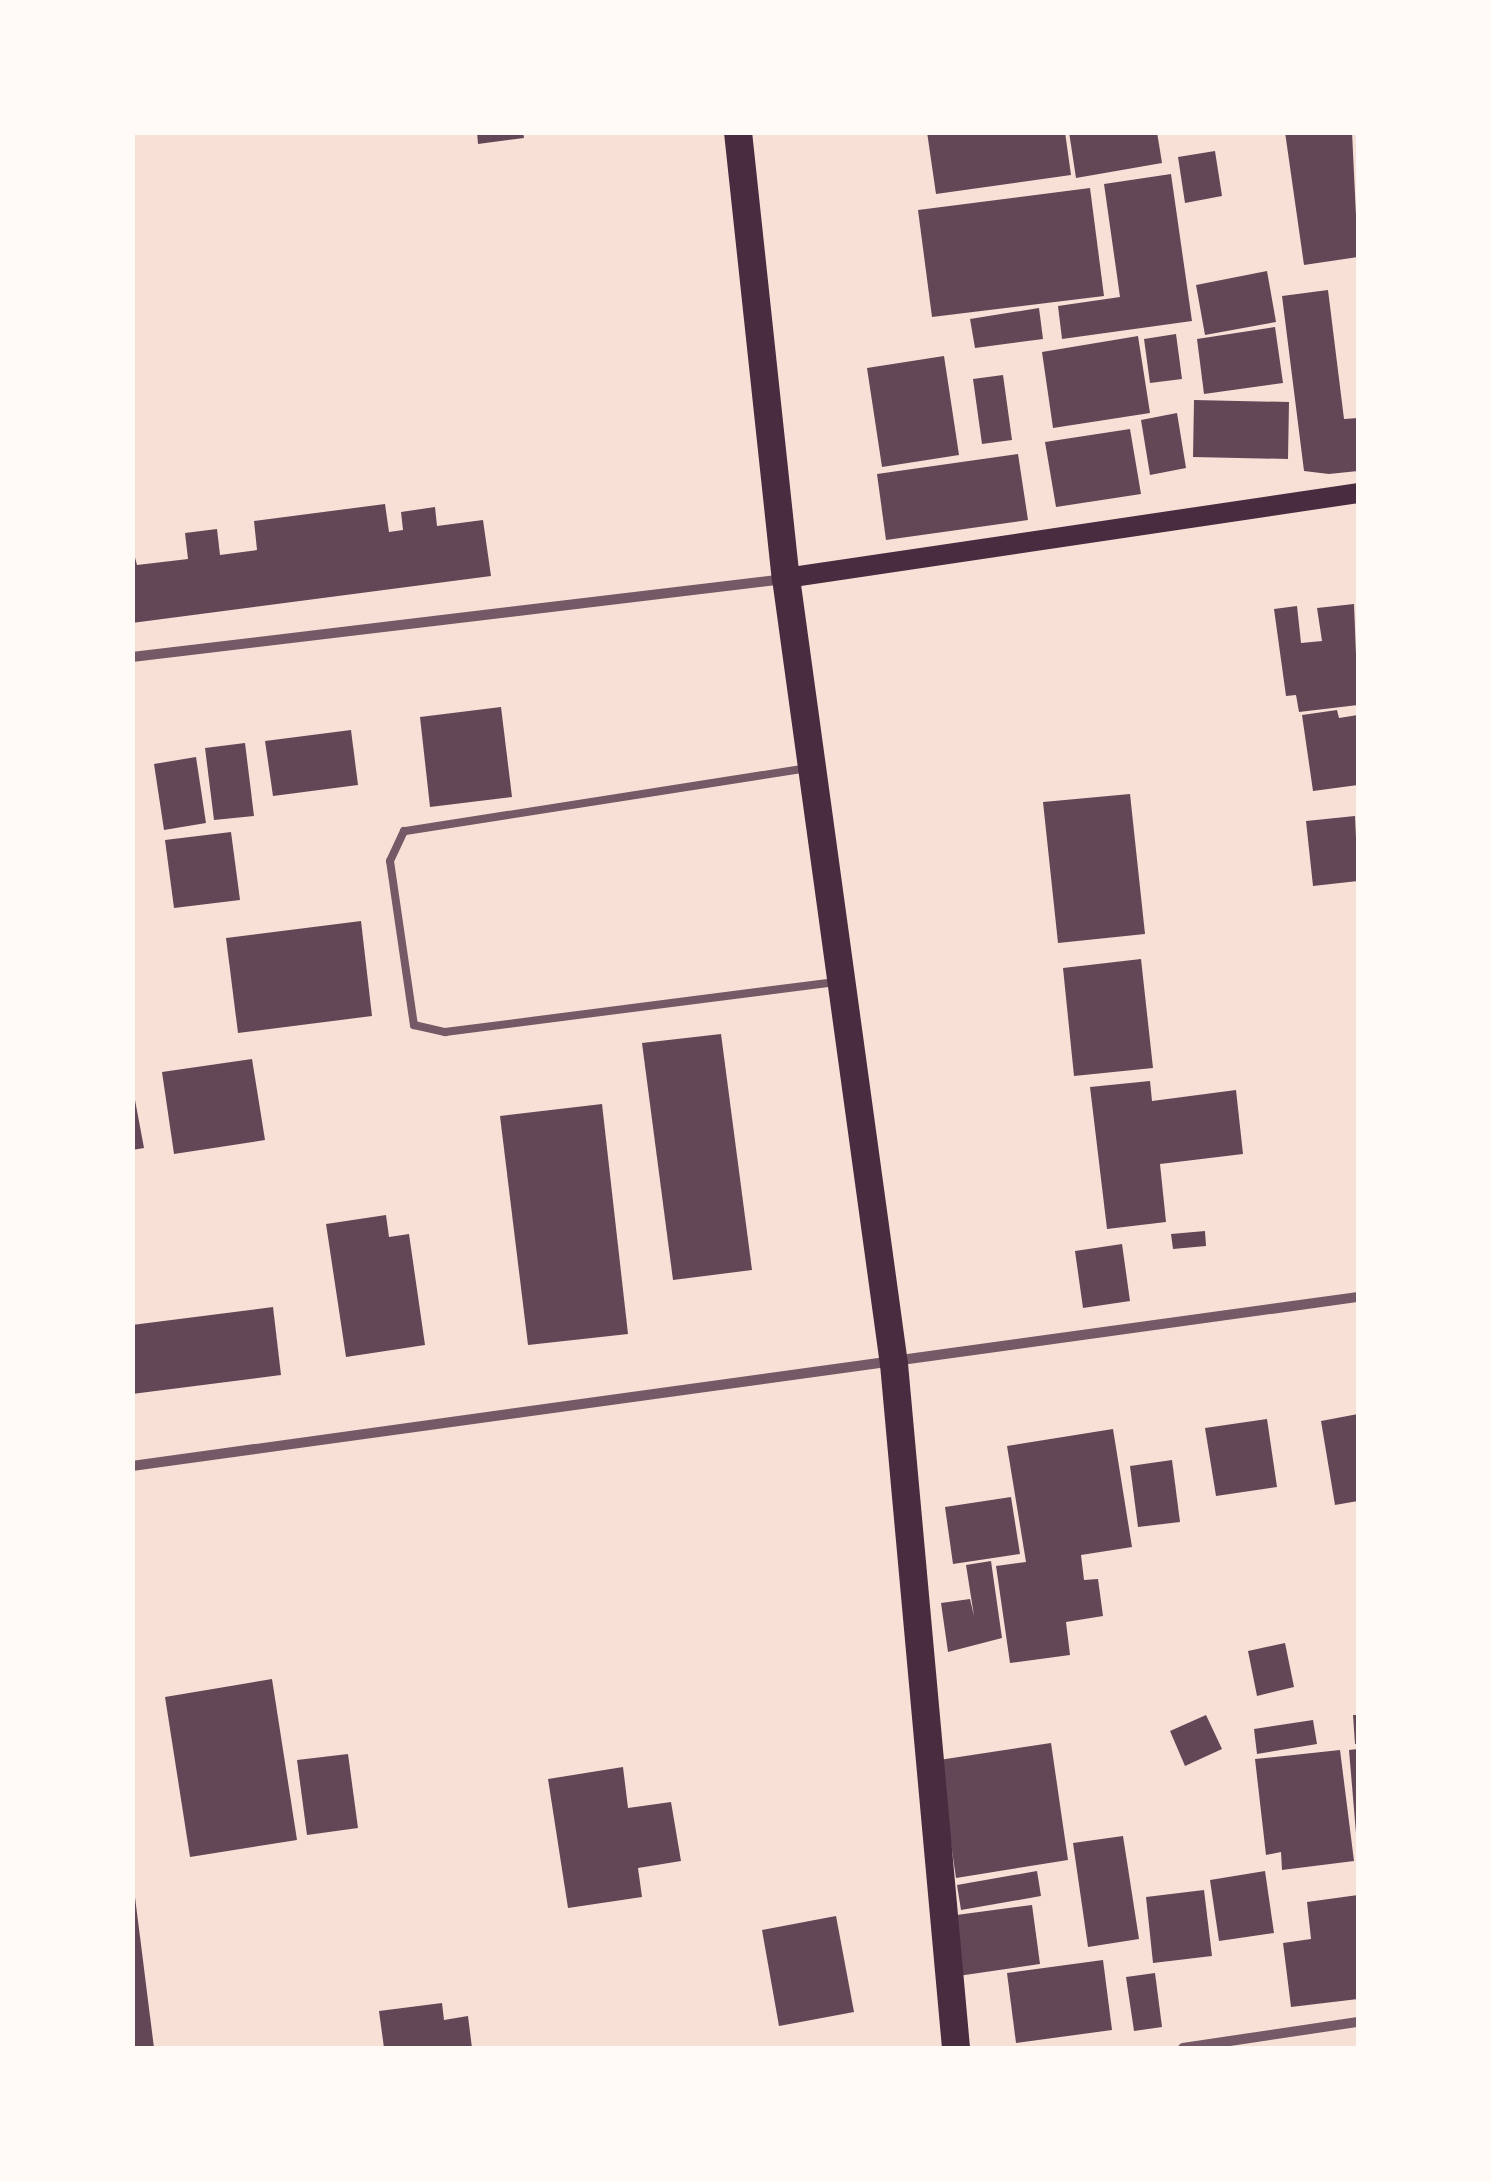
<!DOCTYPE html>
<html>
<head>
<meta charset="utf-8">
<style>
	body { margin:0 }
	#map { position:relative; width:1491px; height:2181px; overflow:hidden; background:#f7e1d7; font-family:"Open Sans",sans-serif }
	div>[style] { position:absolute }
	.building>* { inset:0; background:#644757 }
	.service>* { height:8px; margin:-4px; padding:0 4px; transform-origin:4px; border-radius:4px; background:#755966 }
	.minor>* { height:10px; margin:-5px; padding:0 5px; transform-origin:5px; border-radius:5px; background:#755966 }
	.secondary>* { height:20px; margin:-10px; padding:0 10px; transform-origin:10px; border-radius:10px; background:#4a2c40 }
	.trunk>* { height:28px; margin:-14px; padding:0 14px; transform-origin:14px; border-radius:14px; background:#4a2c40 }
	span { translate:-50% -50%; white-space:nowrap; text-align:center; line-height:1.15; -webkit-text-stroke:9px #fffaf5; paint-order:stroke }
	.frame { position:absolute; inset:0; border:135px solid #fffaf5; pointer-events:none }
</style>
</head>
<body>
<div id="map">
	<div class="building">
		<i style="clip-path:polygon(477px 132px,523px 132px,524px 138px,478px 144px)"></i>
		<i style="clip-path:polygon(927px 132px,1065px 132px,1071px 175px,936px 194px)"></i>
		<i style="clip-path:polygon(1069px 132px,1157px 132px,1162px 163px,1076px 178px)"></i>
		<i style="clip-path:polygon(1285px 132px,1352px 132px,1358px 257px,1304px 265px)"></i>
		<i style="clip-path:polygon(1215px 151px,1222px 196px,1185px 203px,1178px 157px)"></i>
		<i style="clip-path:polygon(1171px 174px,1192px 321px,1062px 339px,1058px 306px,1120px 297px,1104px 184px)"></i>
		<i style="clip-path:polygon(1090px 188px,1104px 296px,932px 317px,918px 210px)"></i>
		<i style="clip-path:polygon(1267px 271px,1276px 322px,1205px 335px,1196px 285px)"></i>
		<i style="clip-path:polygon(1328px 290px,1344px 419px,1358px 418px,1358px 471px,1329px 474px,1304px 471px,1282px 296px)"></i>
		<i style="clip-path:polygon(1039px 308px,1043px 339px,975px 348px,970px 319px)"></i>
		<i style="clip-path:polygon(1275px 327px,1283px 383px,1204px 394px,1197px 339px)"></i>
		<i style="clip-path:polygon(1176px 334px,1182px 379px,1150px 383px,1144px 339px)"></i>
		<i style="clip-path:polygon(1138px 336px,1150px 413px,1053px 428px,1042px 352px)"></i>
		<i style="clip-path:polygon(944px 356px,959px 455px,882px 467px,867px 368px)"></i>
		<i style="clip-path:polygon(1003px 375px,1012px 440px,982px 444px,973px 379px)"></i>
		<i style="clip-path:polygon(1194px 400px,1289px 402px,1288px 459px,1193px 457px)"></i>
		<i style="clip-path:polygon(1177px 413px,1186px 468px,1150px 475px,1141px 420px)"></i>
		<i style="clip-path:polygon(1130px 429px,1141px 494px,1056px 507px,1045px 442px)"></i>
		<i style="clip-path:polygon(1018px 454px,1028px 520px,886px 540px,877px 474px)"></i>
		<i style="clip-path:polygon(385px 504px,389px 532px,403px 530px,401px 512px,435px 507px,437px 526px,483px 520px,491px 576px,132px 623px,132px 546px,137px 565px,188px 559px,185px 533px,217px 529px,220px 555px,257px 550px,254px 521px)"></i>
		<i style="clip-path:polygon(1354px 604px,1358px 705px,1299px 712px,1296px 695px,1286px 696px,1274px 609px,1297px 606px,1301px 643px,1322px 641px,1317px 608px)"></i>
		<i style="clip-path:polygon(501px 707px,512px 797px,430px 807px,420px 717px)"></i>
		<i style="clip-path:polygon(1337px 710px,1339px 718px,1358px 715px,1358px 785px,1313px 791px,1302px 715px)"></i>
		<i style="clip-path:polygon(351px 730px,358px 785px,273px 796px,265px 741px)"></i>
		<i style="clip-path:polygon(245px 743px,254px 816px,214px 820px,205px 748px)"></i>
		<i style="clip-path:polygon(196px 757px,206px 823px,164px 830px,154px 764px)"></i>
		<i style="clip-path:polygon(1130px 794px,1145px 934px,1058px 943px,1043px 802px)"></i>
		<i style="clip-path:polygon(1355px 816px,1358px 881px,1313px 886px,1306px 821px)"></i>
		<i style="clip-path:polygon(231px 832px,240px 900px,174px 908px,165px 840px)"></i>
		<i style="clip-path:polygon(361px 921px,372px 1016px,238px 1033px,226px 938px)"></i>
		<i style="clip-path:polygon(1141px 959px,1153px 1068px,1074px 1076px,1063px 968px)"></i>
		<i style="clip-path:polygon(721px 1034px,752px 1270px,673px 1280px,642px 1043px)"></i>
		<i style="clip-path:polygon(252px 1059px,265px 1140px,174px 1154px,162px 1072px)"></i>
		<i style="clip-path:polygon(1150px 1081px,1152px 1101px,1236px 1090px,1243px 1154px,1160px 1164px,1166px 1222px,1107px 1229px,1090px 1087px)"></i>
		<i style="clip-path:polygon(132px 1084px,144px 1148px,132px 1150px)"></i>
		<i style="clip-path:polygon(602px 1104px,628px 1334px,528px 1345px,500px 1116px)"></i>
		<i style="clip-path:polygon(386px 1215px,389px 1237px,409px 1234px,425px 1345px,346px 1357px,326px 1224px)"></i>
		<i style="clip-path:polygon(1205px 1231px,1206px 1246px,1173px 1249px,1171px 1234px)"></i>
		<i style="clip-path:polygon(1122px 1244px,1130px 1301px,1083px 1308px,1075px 1251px)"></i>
		<i style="clip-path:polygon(273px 1307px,281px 1375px,132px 1394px,132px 1325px)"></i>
		<i style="clip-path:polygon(1358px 1414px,1358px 1501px,1335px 1505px,1321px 1421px)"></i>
		<i style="clip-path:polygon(1267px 1419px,1277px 1487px,1216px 1496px,1205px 1428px)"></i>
		<i style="clip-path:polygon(1113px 1429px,1132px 1547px,1081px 1555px,1084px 1580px,1098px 1579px,1103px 1616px,1066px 1622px,1070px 1655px,1010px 1663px,996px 1566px,1026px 1562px,1007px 1446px)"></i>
		<i style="clip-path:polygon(1172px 1460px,1180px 1522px,1138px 1527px,1130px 1466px)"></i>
		<i style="clip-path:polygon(1011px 1497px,1020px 1554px,953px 1564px,945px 1507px)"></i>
		<i style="clip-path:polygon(991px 1561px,1002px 1638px,948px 1652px,941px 1603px,970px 1599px,974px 1616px,966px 1565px)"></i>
		<i style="clip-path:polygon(1285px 1643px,1294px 1687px,1257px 1696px,1248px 1651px)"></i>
		<i style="clip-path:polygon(272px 1679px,297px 1840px,190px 1857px,165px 1697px)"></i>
		<i style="clip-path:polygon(1206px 1715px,1222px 1749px,1185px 1766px,1170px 1731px)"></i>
		<i style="clip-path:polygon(1353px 1715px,1358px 1715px,1358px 1744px,1355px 1744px)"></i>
		<i style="clip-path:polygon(1313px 1720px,1317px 1744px,1257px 1754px,1254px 1729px)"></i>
		<i style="clip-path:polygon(1051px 1743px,1068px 1860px,956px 1878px,939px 1760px)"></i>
		<i style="clip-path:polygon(1358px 1749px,1358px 1833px,1356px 1833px,1349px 1750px)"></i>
		<i style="clip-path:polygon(1340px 1750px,1354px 1861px,1282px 1870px,1281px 1852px,1266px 1855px,1255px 1759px)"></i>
		<i style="clip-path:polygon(348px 1754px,358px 1828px,307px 1835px,297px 1760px)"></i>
		<i style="clip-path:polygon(623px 1767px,628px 1808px,671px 1802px,681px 1861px,638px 1868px,642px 1897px,568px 1908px,548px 1779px)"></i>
		<i style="clip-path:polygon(1123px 1836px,1139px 1939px,1088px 1947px,1073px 1843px)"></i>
		<i style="clip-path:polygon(1037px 1871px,1041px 1896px,961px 1910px,957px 1885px)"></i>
		<i style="clip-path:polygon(1265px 1871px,1274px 1933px,1219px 1941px,1210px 1880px)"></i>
		<i style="clip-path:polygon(1204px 1890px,1212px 1956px,1153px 1963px,1146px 1897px)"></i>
		<i style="clip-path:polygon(1358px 1895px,1358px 1999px,1291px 2007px,1283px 1943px,1311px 1939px,1307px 1902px)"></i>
		<i style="clip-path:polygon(132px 1897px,135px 1897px,154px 2048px,132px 2048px)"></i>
		<i style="clip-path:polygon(1032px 1905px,1040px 1964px,958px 1976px,949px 1916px)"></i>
		<i style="clip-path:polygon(836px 1916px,854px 2012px,779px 2026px,762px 1930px)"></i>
		<i style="clip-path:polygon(1103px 1960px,1112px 2030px,1016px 2043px,1007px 1973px)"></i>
		<i style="clip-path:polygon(1155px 1973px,1162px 2027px,1134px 2031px,1126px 1977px)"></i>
		<i style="clip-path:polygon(442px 2003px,444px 2020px,468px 2016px,472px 2048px,384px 2048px,379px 2011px)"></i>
	</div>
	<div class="service">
		<i style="left:808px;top:768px;width:409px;rotate:171.1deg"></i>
		<i style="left:404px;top:831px;width:33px;rotate:115deg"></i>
		<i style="left:390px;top:861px;width:166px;rotate:81.7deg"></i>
		<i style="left:414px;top:1025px;width:32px;rotate:13deg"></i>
		<i style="left:445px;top:1032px;width:392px;rotate:-7.3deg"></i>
	</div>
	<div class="minor">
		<i style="left:132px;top:657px;width:658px;rotate:-6.81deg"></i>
		<i style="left:132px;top:1466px;width:1238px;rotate:-7.85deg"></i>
		<i style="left:1183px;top:2048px;width:177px;rotate:-8.5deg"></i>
	</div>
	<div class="secondary">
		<i style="left:786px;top:578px;width:578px;rotate:-8.45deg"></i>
	</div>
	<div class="trunk">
		<i style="left:738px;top:132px;width:449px;rotate:83.9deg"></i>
		<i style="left:786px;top:578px;width:793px;rotate:82.18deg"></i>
		<i style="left:894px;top:1364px;width:687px;rotate:84.82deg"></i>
	</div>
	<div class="frame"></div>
</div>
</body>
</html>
